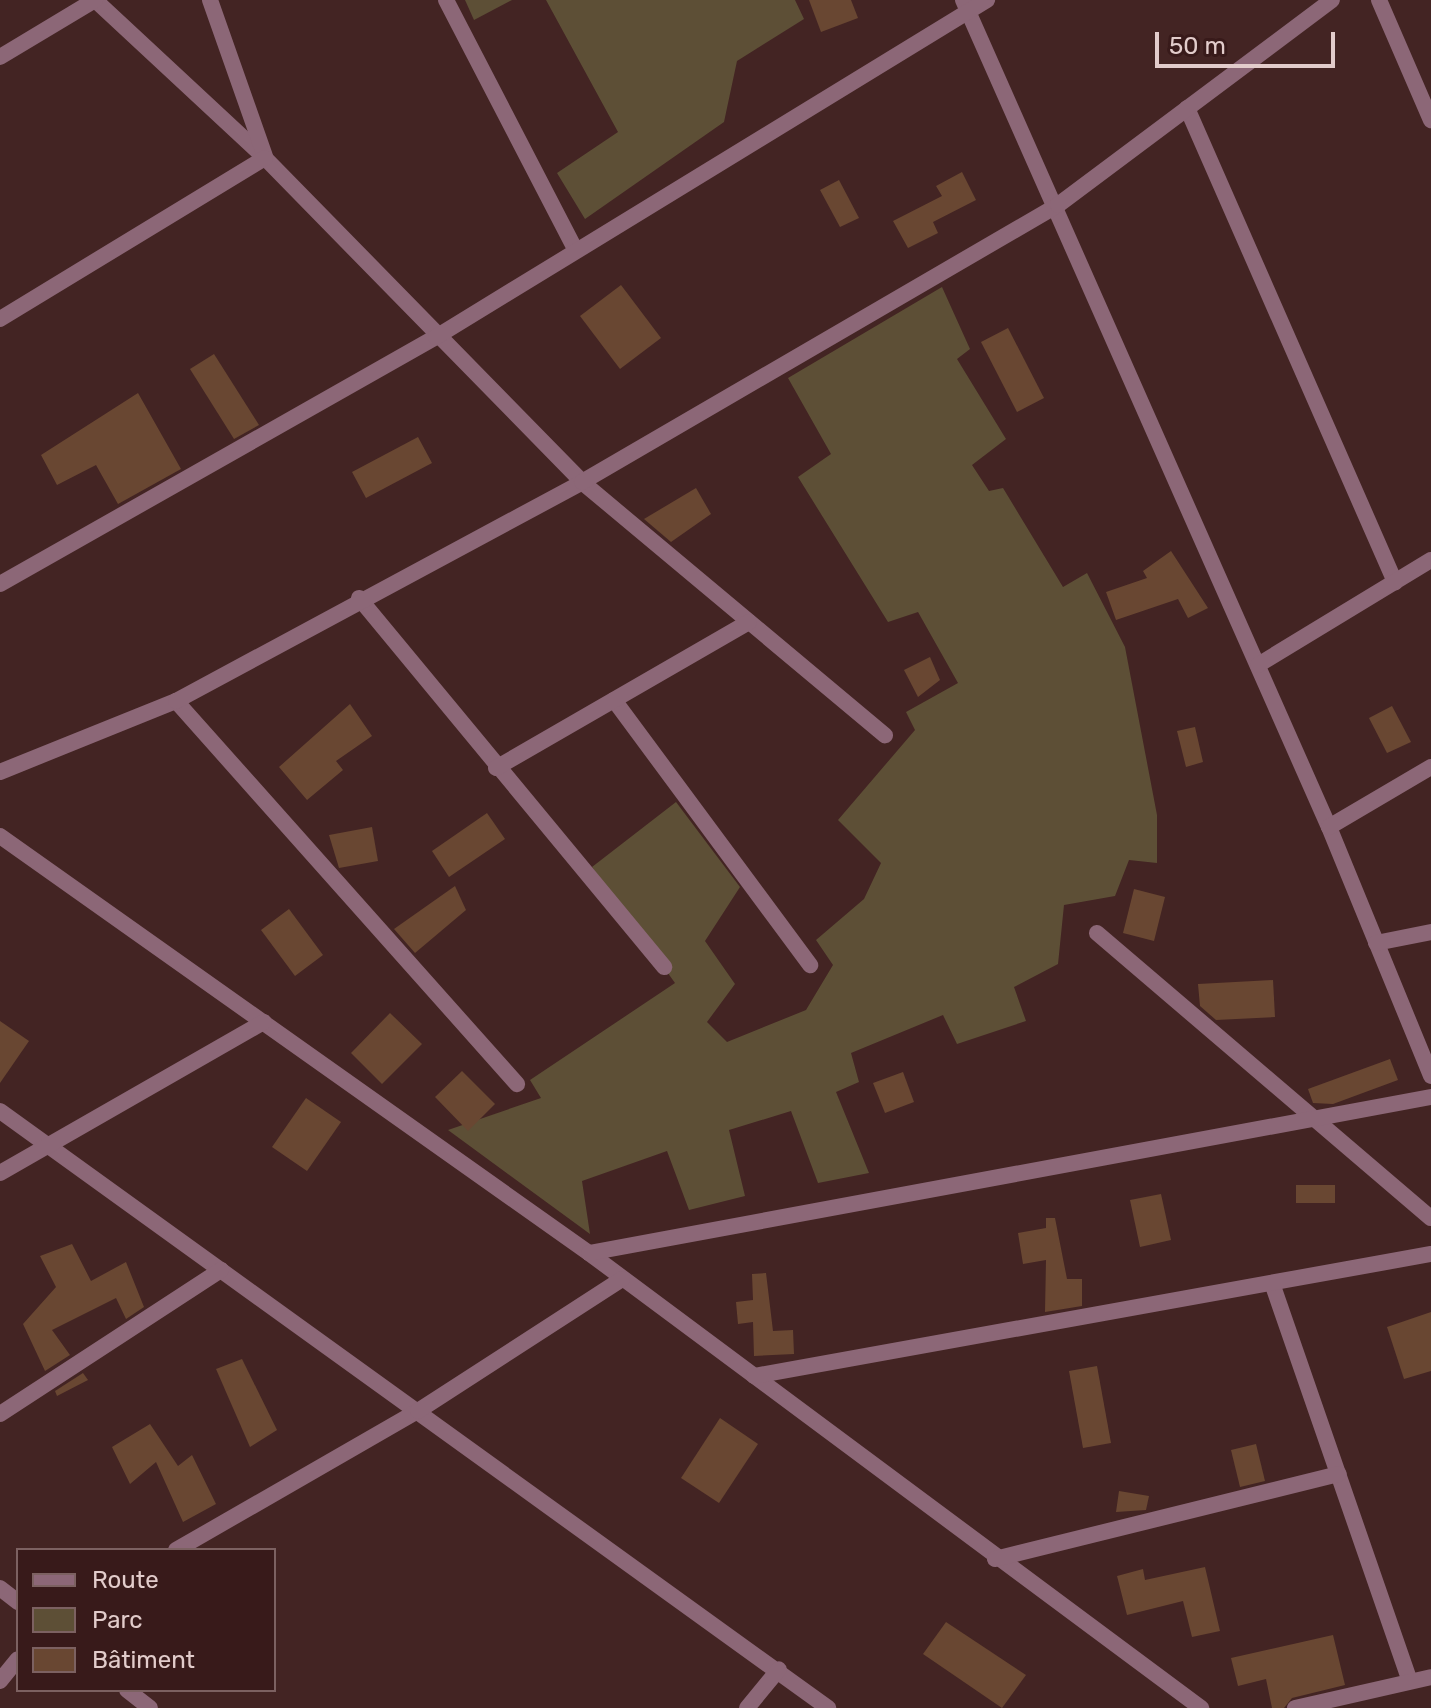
<!DOCTYPE html>
<html>
<head>
<meta charset="utf-8">
<style>
	body { margin:0 }
	#map { position:relative; width:1431px; height:1708px; overflow:hidden; background:#432423; font-family:Rubik,sans-serif }
	div>[style] { position:absolute }
	.green>* { inset:0; background:#5d4f36 }
	.building>* { inset:0; background:#694732 }
	.street>* { height:16px; margin:-8px; padding:0 8px; transform-origin:8px; border-radius:8px; background:#8c6777 }
	span { translate:-50% -50%; white-space:nowrap; text-align:center; line-height:1.15; -webkit-text-stroke:6px #381a1a; paint-order:stroke }
	.legend { position:absolute; left:16px; top:1548px; width:260px; height:144px; box-sizing:border-box; background:#381a1a; border:2px solid #7c6161; margin:0; padding:10px 14px; list-style:none; font-size:24px; color:#e2cccb }
	.legend li { display:flex; align-items:center; gap:16px; height:40px }
	.legend b { width:40px; border:2px solid #7c6161 }
	.scale { position:absolute; left:1155px; top:32px; width:180px; height:36px; box-sizing:border-box; border:4px solid #e2cccb; border-top:0; padding-left:10px; font-size:24px; line-height:28px; white-space:nowrap; color:#e2cccb; -webkit-text-stroke:6px #381a1a; paint-order:stroke }
</style>
</head>
<body>
<div id="map">
	<div class="green">
		<i style="clip-path:polygon(465px 0,512px 0,474px 20px)"></i>
		<i style="clip-path:polygon(546px 0,795px 0,804px 19px,737px 61px,724px 122px,585px 219px,557px 173px,618px 132px)"></i>
		<i style="clip-path:polygon(942px 287px,970px 349px,957px 359px,1006px 439px,972px 465px,989px 491px,1003px 488px,1063px 587px,1087px 573px,1125px 647px,1157px 815px,1157px 863px,1129px 860px,1115px 896px,1064px 905px,1058px 964px,1014px 987px,1026px 1021px,957px 1044px,943px 1015px,851px 1053px,859px 1082px,836px 1092px,869px 1173px,818px 1183px,791px 1111px,729px 1130px,745px 1196px,689px 1210px,667px 1151px,582px 1181px,590px 1234px,448px 1130px,541px 1098px,530px 1080px,675px 983px,592px 867px,676px 802px,740px 887px,705px 941px,735px 984px,707px 1022px,727px 1042px,806px 1010px,833px 965px,816px 940px,864px 899px,881px 863px,838px 820px,915px 730px,906px 712px,958px 683px,918px 612px,888px 622px,798px 477px,831px 454px,788px 378px)"></i>
	</div>
	<div class="building">
		<i style="clip-path:polygon(809px 0,851px 0,858px 18px,821px 32px)"></i>
		<i style="clip-path:polygon(962px 172px,976px 200px,933px 222px,938px 233px,908px 248px,893px 221px,942px 196px,936px 186px)"></i>
		<i style="clip-path:polygon(839px 180px,859px 218px,840px 227px,820px 190px)"></i>
		<i style="clip-path:polygon(621px 285px,661px 338px,620px 369px,580px 316px)"></i>
		<i style="clip-path:polygon(1008px 328px,1044px 398px,1017px 412px,981px 342px)"></i>
		<i style="clip-path:polygon(214px 354px,259px 425px,234px 439px,190px 369px)"></i>
		<i style="clip-path:polygon(138px 393px,181px 469px,118px 504px,96px 465px,57px 485px,41px 455px)"></i>
		<i style="clip-path:polygon(418px 437px,432px 463px,366px 498px,352px 472px)"></i>
		<i style="clip-path:polygon(696px 488px,711px 514px,671px 542px,644px 519px)"></i>
		<i style="clip-path:polygon(1171px 551px,1208px 608px,1188px 618px,1178px 599px,1116px 620px,1106px 592px,1147px 578px,1143px 571px)"></i>
		<i style="clip-path:polygon(930px 657px,940px 680px,918px 697px,904px 670px)"></i>
		<i style="clip-path:polygon(350px 704px,372px 736px,336px 761px,343px 770px,307px 800px,279px 767px)"></i>
		<i style="clip-path:polygon(1392px 706px,1411px 742px,1387px 753px,1369px 718px)"></i>
		<i style="clip-path:polygon(1195px 727px,1203px 762px,1186px 767px,1177px 731px)"></i>
		<i style="clip-path:polygon(487px 813px,505px 839px,449px 877px,432px 851px)"></i>
		<i style="clip-path:polygon(372px 827px,378px 861px,339px 868px,329px 835px)"></i>
		<i style="clip-path:polygon(455px 886px,466px 910px,415px 953px,394px 929px)"></i>
		<i style="clip-path:polygon(1134px 889px,1165px 897px,1154px 941px,1123px 933px)"></i>
		<i style="clip-path:polygon(289px 909px,323px 955px,295px 976px,261px 930px)"></i>
		<i style="clip-path:polygon(1273px 980px,1275px 1017px,1216px 1020px,1200px 1006px,1198px 984px)"></i>
		<i style="clip-path:polygon(390px 1013px,422px 1044px,382px 1084px,351px 1053px)"></i>
		<i style="clip-path:polygon(0 1021px,29px 1041px,0 1083px)"></i>
		<i style="clip-path:polygon(1390px 1059px,1398px 1080px,1333px 1104px,1313px 1103px,1308px 1089px)"></i>
		<i style="clip-path:polygon(462px 1071px,495px 1104px,468px 1131px,435px 1097px)"></i>
		<i style="clip-path:polygon(903px 1072px,914px 1102px,885px 1113px,873px 1083px)"></i>
		<i style="clip-path:polygon(306px 1098px,341px 1122px,307px 1171px,272px 1147px)"></i>
		<i style="clip-path:polygon(1296px 1185px,1335px 1185px,1335px 1203px,1296px 1203px)"></i>
		<i style="clip-path:polygon(1161px 1194px,1171px 1240px,1140px 1247px,1130px 1200px)"></i>
		<i style="clip-path:polygon(1046px 1218px,1055px 1218px,1067px 1279px,1082px 1279px,1082px 1306px,1045px 1312px,1046px 1260px,1023px 1264px,1018px 1233px,1046px 1228px)"></i>
		<i style="clip-path:polygon(72px 1244px,91px 1281px,126px 1262px,144px 1307px,126px 1319px,116px 1298px,52px 1330px,70px 1355px,45px 1371px,23px 1324px,56px 1287px,40px 1256px)"></i>
		<i style="clip-path:polygon(766px 1273px,773px 1331px,793px 1330px,794px 1354px,754px 1356px,753px 1322px,738px 1324px,736px 1302px,753px 1300px,752px 1274px)"></i>
		<i style="clip-path:polygon(1431px 1312px,1431px 1371px,1404px 1379px,1387px 1327px)"></i>
		<i style="clip-path:polygon(242px 1359px,277px 1430px,250px 1447px,216px 1369px)"></i>
		<i style="clip-path:polygon(1097px 1366px,1111px 1443px,1083px 1448px,1069px 1371px)"></i>
		<i style="clip-path:polygon(83px 1373px,88px 1380px,57px 1396px,55px 1391px)"></i>
		<i style="clip-path:polygon(720px 1418px,758px 1444px,719px 1503px,681px 1478px)"></i>
		<i style="clip-path:polygon(150px 1424px,178px 1466px,192px 1455px,216px 1504px,183px 1522px,156px 1462px,130px 1484px,112px 1447px)"></i>
		<i style="clip-path:polygon(1256px 1444px,1265px 1481px,1240px 1487px,1231px 1450px)"></i>
		<i style="clip-path:polygon(1119px 1491px,1149px 1496px,1146px 1510px,1116px 1512px)"></i>
		<i style="clip-path:polygon(1205px 1567px,1220px 1631px,1192px 1637px,1183px 1601px,1127px 1615px,1117px 1576px,1143px 1569px,1145px 1580px)"></i>
		<i style="clip-path:polygon(946px 1622px,1026px 1675px,1002px 1708px,923px 1654px)"></i>
		<i style="clip-path:polygon(1333px 1635px,1345px 1685px,1292px 1698px,1284px 1708px,1272px 1708px,1266px 1679px,1238px 1686px,1231px 1658px)"></i>
	</div>
	<div class="street">
		<i style="left:95px;top:0;width:232px;rotate:42.9deg"></i>
		<i style="left:265px;top:158px;width:453px;rotate:45.6deg"></i>
		<i style="left:582px;top:482px;width:395px;rotate:39.9deg"></i>
		<i style="left:210px;top:0;width:165px;rotate:70.6deg"></i>
		<i style="left:446px;top:0;width:280px;rotate:62.6deg"></i>
		<i style="left:963px;top:0;width:904px;rotate:66.13deg"></i>
		<i style="left:1329px;top:827px;width:269px;rotate:67.7deg"></i>
		<i style="left:1379px;top:0;width:131px;rotate:66.6deg"></i>
		<i style="left:0;top:57px;width:111px;rotate:-31deg"></i>
		<i style="left:1187px;top:108px;width:518px;rotate:66.31deg"></i>
		<i style="left:0;top:319px;width:310px;rotate:-31.3deg"></i>
		<i style="left:0;top:584px;width:501px;rotate:-29.53deg"></i>
		<i style="left:436px;top:337px;width:646px;rotate:-31.45deg"></i>
		<i style="left:359px;top:598px;width:479px;rotate:50.4deg"></i>
		<i style="left:1258px;top:665px;width:202px;rotate:-31.3deg"></i>
		<i style="left:614px;top:700px;width:330px;rotate:53.5deg"></i>
		<i style="left:176px;top:701px;width:513px;rotate:48.32deg"></i>
		<i style="left:496px;top:768px;width:292px;rotate:-30deg"></i>
		<i style="left:0;top:772px;width:190px;rotate:-22deg"></i>
		<i style="left:176px;top:701px;width:461px;rotate:-28.3deg"></i>
		<i style="left:582px;top:482px;width:551px;rotate:-30.2deg"></i>
		<i style="left:1058px;top:205px;width:342px;rotate:-36.8deg"></i>
		<i style="left:1329px;top:827px;width:118px;rotate:-30.5deg"></i>
		<i style="left:0;top:836px;width:722px;rotate:35.3deg"></i>
		<i style="left:589px;top:1253px;width:763px;rotate:36.63deg"></i>
		<i style="left:1097px;top:933px;width:439px;rotate:40.5deg"></i>
		<i style="left:1376px;top:943px;width:56px;rotate:-11.3deg"></i>
		<i style="left:0;top:1111px;width:1021px;rotate:35.79deg"></i>
		<i style="left:0;top:1173px;width:304px;rotate:-29.8deg"></i>
		<i style="left:589px;top:1253px;width:856px;rotate:-10.5deg"></i>
		<i style="left:1272px;top:1283px;width:421px;rotate:70.9deg"></i>
		<i style="left:754px;top:1376px;width:688px;rotate:-10.22deg"></i>
		<i style="left:0;top:1414px;width:264px;rotate:-33.1deg"></i>
		<i style="left:176px;top:1550px;width:279px;rotate:-29.9deg"></i>
		<i style="left:418px;top:1411px;width:243px;rotate:-32.9deg"></i>
		<i style="left:995px;top:1559px;width:354px;rotate:-13.9deg"></i>
		<i style="left:0;top:1588px;width:23px;rotate:38deg"></i>
		<i style="left:0;top:1681px;width:28px;rotate:-51deg"></i>
		<i style="left:127px;top:1690px;width:29px;rotate:38deg"></i>
		<i style="left:747px;top:1708px;width:50px;rotate:-50.6deg"></i>
		<i style="left:1295px;top:1708px;width:139px;rotate:-12.8deg"></i>
	</div>
	<ul class="legend">
	<li><b style="height:10px;background:#8c6777"></b>Route</li>
	<li><b style="height:22px;background:#5d4f36"></b>Parc</li>
	<li><b style="height:22px;background:#694732"></b>Bâtiment</li>
	</ul>
	<div class="scale">50 m</div>
</div>
</body>
</html>
